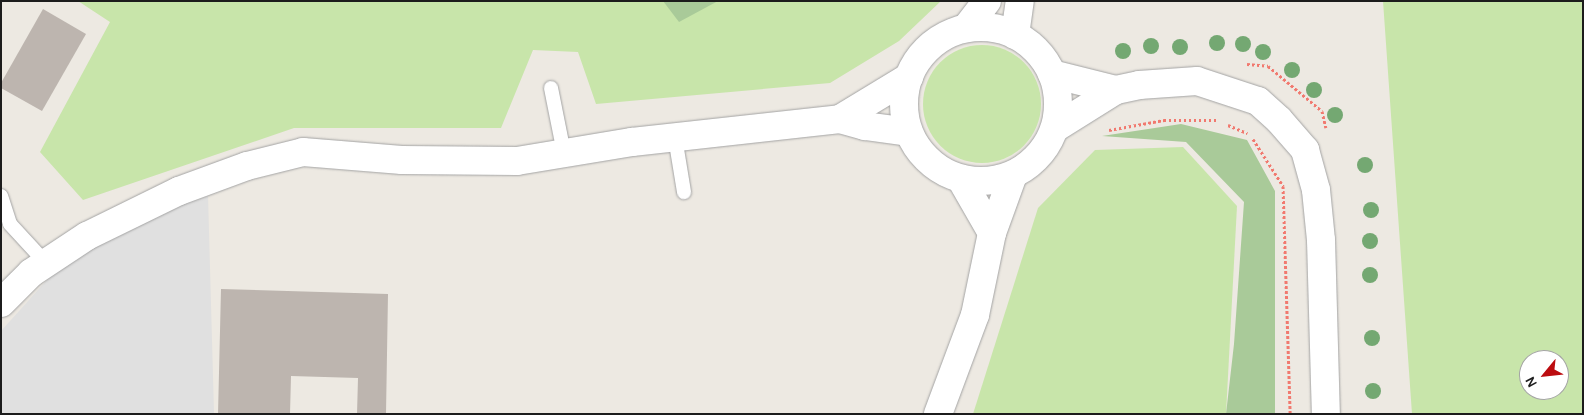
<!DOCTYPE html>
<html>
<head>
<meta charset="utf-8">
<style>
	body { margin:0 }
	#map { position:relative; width:1584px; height:415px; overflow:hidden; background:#ede9e2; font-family:Karla,sans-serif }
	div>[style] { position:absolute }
	.grass>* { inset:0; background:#c8e5aa }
	.round { border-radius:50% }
	.forest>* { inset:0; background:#a9ca99 }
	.parking>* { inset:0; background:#e0e0e0 }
	.building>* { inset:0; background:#bdb5af }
	.path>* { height:3px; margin-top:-1.5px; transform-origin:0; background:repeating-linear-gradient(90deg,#f1796f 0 2.5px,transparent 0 5px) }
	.roads { filter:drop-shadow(0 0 1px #a3a3a3) drop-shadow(0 0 1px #a3a3a3) }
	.lane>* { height:14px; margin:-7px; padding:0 7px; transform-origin:7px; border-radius:7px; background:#fff }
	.street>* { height:28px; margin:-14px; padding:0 14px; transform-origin:14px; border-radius:14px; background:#fff }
	.street>.ring { margin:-14px; padding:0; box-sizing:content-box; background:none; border:28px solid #fff; border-radius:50% }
	.trees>* { width:16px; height:16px; margin:-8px; border-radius:50%; background:#74a872 }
	span { translate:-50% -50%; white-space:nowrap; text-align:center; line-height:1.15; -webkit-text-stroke:4.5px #fff; paint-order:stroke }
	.frame { position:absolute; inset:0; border:2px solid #1c1c1c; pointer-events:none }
	.north { position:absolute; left:1519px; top:350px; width:50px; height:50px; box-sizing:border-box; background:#fff; border:1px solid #a4a4a4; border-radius:50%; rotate:242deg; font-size:14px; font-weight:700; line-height:20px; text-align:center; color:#1c1c1c }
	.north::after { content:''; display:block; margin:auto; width:18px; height:22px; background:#bc0c10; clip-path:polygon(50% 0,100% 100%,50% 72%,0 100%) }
</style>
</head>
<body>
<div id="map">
	<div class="grass">
		<i style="clip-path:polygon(78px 1px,941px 1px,899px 41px,830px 83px,596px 104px,578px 52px,533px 50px,501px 128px,294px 128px,83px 200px,40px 152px,110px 22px)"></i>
		<i style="clip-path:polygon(evenodd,1383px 1px,1583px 1px,1583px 414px,1412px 414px,1383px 1px,1529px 360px,1559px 360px,1559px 390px,1529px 390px,1529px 360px)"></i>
		<i class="round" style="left:923px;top:45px;width:118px;height:118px"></i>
		<i style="clip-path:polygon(1183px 147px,1237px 206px,1226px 414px,973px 414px,1038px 208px,1095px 150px)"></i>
	</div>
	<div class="forest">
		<i style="clip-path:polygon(663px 1px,718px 1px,679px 22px)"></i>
		<i style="clip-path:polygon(1181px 124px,1247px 140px,1275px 191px,1275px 414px,1226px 414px,1234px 344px,1244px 202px,1186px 142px,1102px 136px)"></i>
	</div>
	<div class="parking">
		<i style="clip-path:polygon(208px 196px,214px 414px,1px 414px,1px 331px,56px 270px,85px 249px,169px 209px)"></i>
	</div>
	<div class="building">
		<i style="clip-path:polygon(43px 9px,86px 34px,42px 111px,1px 88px,1px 83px)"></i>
		<i style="clip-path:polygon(221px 289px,388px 294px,386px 414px,357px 414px,358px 378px,291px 376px,290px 414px,218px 414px)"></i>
	</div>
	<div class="path">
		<i style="left:1247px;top:64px;width:21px;rotate:5deg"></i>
		<i style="left:1268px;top:66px;width:70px;rotate:39.8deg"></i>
		<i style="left:1322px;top:111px;width:17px;rotate:77deg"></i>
		<i style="left:1228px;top:125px;width:21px;rotate:23deg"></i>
		<i style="left:1109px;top:130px;width:56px;rotate:-10.3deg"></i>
		<i style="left:1164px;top:120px;width:53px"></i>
		<i style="left:1253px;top:139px;width:56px;rotate:57.4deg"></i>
		<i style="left:1283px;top:186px;width:228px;rotate:88.2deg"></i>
	</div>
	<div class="roads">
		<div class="lane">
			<i style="left:551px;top:88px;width:66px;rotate:78.7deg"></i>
			<i style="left:675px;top:137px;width:56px;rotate:80.7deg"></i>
			<i style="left:1px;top:196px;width:29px;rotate:72deg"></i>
			<i style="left:10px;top:224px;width:53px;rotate:47.3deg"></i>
		</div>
		<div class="street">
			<i class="ring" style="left:904px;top:27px;width:126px;height:126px"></i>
			<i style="left:966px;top:28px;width:34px;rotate:-52deg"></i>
			<i style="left:1015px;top:35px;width:34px;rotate:-82deg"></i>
			<i style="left:1052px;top:74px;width:66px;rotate:14deg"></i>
			<i style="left:840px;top:119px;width:81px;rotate:-31.3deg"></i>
			<i style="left:1055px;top:128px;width:72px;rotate:-31.9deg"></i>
			<i style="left:1116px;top:90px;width:24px;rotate:-12deg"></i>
			<i style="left:1139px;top:85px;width:58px;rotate:-3.9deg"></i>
			<i style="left:1197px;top:81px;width:64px;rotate:18.2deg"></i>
			<i style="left:1258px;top:101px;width:28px;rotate:42deg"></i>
			<i style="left:1279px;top:120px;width:40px;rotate:49deg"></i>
			<i style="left:1305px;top:150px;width:41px;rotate:74.6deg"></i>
			<i style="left:1316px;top:190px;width:50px;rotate:84.3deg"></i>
			<i style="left:1321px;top:240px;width:174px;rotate:88.4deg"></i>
			<i style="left:961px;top:179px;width:62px;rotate:60.1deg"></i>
			<i style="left:1px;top:303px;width:42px;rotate:-45deg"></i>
			<i style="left:31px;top:273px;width:67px;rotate:-33.5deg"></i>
			<i style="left:87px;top:236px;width:102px;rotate:-26.1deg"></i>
			<i style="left:179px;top:191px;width:72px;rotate:-20.2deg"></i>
			<i style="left:247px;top:166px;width:58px;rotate:-14deg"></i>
			<i style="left:303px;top:152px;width:99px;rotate:4.6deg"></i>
			<i style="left:402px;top:160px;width:115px;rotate:0.5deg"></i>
			<i style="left:517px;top:161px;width:117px;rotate:-9.4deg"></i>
			<i style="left:632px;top:142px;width:209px;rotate:-6.3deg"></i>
			<i style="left:840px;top:119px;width:26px;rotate:16deg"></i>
			<i style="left:865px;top:126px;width:44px;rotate:7.8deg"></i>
			<i style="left:938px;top:414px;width:106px;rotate:-69.5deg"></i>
			<i style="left:975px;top:315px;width:84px;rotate:-78.3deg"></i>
			<i style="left:992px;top:233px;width:62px;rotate:-70.1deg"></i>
		</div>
	</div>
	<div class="trees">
		<i style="left:1217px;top:43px"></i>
		<i style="left:1243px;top:44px"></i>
		<i style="left:1151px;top:46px"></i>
		<i style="left:1180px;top:47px"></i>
		<i style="left:1123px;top:51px"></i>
		<i style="left:1263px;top:52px"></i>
		<i style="left:1292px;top:70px"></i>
		<i style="left:1314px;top:90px"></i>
		<i style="left:1335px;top:115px"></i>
		<i style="left:1365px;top:165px"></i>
		<i style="left:1371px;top:210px"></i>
		<i style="left:1370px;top:241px"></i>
		<i style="left:1370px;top:275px"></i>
		<i style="left:1372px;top:338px"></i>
		<i style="left:1373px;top:391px"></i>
	</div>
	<div class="frame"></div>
	<div class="north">N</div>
</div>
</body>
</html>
